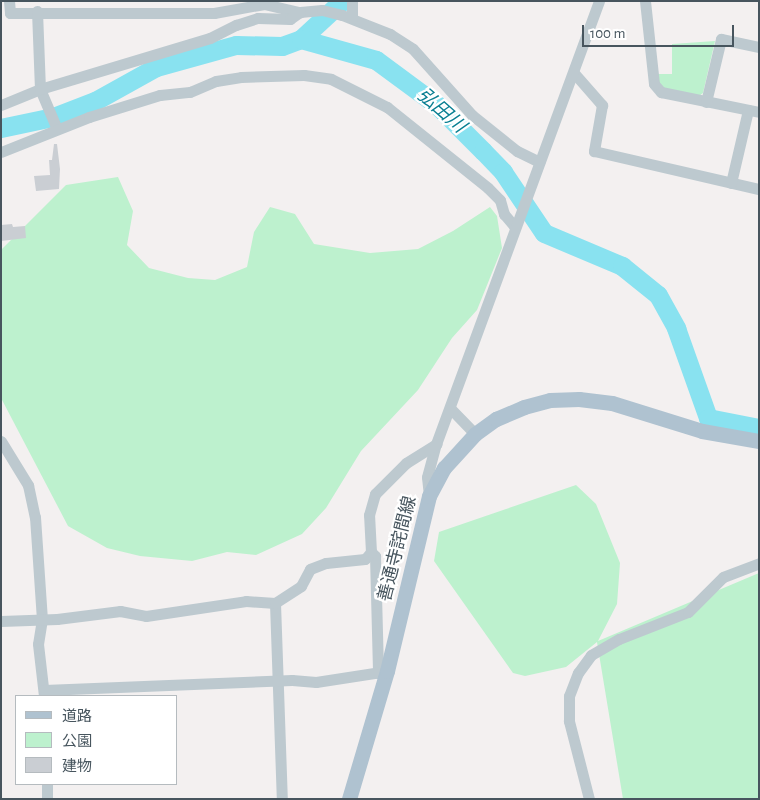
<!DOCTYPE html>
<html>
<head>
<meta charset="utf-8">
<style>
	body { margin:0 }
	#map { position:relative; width:760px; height:800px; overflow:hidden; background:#f3f0f0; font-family:"Alegreya Sans","Noto Sans JP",sans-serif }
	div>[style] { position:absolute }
	.green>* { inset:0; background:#bdf1ce }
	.river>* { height:19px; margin:-9.5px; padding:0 9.5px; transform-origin:9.5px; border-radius:9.5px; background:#89e2f0 }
	.building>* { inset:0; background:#caced3 }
	.minor>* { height:11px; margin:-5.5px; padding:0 5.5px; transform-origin:5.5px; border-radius:5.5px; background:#bdc9cf }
	.major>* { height:15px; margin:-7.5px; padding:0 7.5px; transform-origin:7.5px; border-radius:7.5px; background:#afc2d0 }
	span { translate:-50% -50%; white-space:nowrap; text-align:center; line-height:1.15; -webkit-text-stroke:4.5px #fff; paint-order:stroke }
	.street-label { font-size:18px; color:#47555e }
	.water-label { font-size:19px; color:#097f92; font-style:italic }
	.frame { position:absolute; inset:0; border:2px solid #47555e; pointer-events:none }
	.legend { position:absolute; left:15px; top:695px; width:162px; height:90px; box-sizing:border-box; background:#fff; border:1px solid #b5bbbf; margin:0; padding:6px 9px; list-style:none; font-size:15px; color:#47555e }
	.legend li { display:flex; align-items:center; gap:10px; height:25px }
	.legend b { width:25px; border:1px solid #b5bbbf }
	.scale { position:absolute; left:582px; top:25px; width:152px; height:22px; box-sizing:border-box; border:2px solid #47555e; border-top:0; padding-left:6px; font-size:15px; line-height:18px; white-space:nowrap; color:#47555e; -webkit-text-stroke:4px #fff; paint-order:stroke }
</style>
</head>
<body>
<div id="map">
	<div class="green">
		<i style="clip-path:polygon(715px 41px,703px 93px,699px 96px,662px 89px,658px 84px,658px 74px,672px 74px,672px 44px)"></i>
		<i style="clip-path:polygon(118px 177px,133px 211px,127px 245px,149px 268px,188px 278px,215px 280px,247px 267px,254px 232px,270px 207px,295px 214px,314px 244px,370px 253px,418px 249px,453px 231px,490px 207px,497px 216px,502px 248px,477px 310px,452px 338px,418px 390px,361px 451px,326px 508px,302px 534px,256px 555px,227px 552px,192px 561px,140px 556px,107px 548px,68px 526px,1px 398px,1px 250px,66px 185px)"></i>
		<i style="clip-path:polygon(576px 485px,596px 504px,620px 563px,617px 604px,598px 641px,759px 573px,759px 799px,623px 799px,597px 642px,566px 667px,525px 676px,513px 673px,434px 561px,439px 532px)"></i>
	</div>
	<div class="river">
		<i style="left:301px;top:39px;width:56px;rotate:-42.8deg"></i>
		<i style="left:1px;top:128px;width:53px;rotate:-11.9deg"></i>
		<i style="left:53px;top:117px;width:45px;rotate:-20.9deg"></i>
		<i style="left:95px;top:101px;width:70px;rotate:-29.1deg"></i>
		<i style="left:156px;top:67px;width:83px;rotate:-15.4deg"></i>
		<i style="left:236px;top:45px;width:46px;rotate:1.2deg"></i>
		<i style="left:282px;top:46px;width:20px;rotate:-20deg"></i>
		<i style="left:301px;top:39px;width:78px;rotate:15.6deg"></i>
		<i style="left:376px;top:60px;width:76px;rotate:36.4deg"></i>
		<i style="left:437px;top:105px;width:65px;rotate:45deg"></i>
		<i style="left:483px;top:151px;width:29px;rotate:46deg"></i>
		<i style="left:503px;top:172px;width:73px;rotate:56.1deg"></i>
		<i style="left:544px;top:233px;width:85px;rotate:22.9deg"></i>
		<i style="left:622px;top:266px;width:46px;rotate:38.9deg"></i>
		<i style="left:658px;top:295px;width:38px;rotate:61deg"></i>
		<i style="left:676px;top:328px;width:96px;rotate:70.4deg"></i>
		<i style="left:708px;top:418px;width:52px;rotate:11.1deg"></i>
	</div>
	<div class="building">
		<i style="clip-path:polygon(54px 144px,57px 144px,60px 169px,59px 189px,36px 191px,34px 176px,50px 175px,49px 160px,52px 160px)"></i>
		<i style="clip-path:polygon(12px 224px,13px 227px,25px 226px,26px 238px,1px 241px,1px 225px)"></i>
	</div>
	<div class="minor">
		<i style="left:9px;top:1px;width:12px;rotate:85deg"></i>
		<i style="left:10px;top:13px;width:204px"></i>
		<i style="left:214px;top:13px;width:51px;rotate:-10.2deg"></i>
		<i style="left:264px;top:4px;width:37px;rotate:13deg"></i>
		<i style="left:300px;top:12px;width:22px;rotate:-5deg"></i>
		<i style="left:322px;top:10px;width:21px;rotate:14deg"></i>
		<i style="left:342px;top:15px;width:52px;rotate:21.6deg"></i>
		<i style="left:390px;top:34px;width:27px;rotate:33deg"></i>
		<i style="left:413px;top:49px;width:89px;rotate:48.2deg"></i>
		<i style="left:472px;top:115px;width:58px;rotate:38.7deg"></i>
		<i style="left:517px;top:151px;width:25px;rotate:26deg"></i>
		<i style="left:645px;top:1px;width:83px;rotate:83.8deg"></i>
		<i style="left:654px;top:84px;width:11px;rotate:49deg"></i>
		<i style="left:661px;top:92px;width:100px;rotate:11.5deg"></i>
		<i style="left:37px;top:11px;width:78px;rotate:87.8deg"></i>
		<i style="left:40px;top:89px;width:43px;rotate:67deg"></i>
		<i style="left:352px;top:18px;width:17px;rotate:-90deg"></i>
		<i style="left:574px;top:73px;width:43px;rotate:48.8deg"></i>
		<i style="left:602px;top:105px;width:47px;rotate:99.9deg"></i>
		<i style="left:594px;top:151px;width:169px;rotate:13deg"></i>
		<i style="left:706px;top:102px;width:65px;rotate:-76.6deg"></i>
		<i style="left:721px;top:39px;width:39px;rotate:12deg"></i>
		<i style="left:1px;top:105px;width:42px;rotate:-22.3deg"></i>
		<i style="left:40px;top:89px;width:177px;rotate:-16.7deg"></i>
		<i style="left:210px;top:38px;width:29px;rotate:-27deg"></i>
		<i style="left:236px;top:25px;width:23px;rotate:-18deg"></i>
		<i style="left:258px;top:18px;width:32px;rotate:2deg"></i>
		<i style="left:290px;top:19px;width:12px;rotate:-35deg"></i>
		<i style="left:1px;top:152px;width:95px;rotate:-21.7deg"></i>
		<i style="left:89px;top:117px;width:74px;rotate:-17.2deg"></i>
		<i style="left:160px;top:95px;width:30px;rotate:-6deg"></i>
		<i style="left:190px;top:92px;width:28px;rotate:-23deg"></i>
		<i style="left:216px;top:81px;width:25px;rotate:-9deg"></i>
		<i style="left:241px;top:77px;width:63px;rotate:-1.8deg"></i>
		<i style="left:304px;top:75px;width:27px;rotate:8deg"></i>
		<i style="left:331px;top:79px;width:63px;rotate:26.6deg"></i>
		<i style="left:387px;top:107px;width:129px;rotate:38.7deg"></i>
		<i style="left:488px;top:188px;width:17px;rotate:45deg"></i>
		<i style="left:500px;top:200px;width:15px;rotate:74deg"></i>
		<i style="left:504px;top:214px;width:17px;rotate:50deg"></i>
		<i style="left:731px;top:183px;width:75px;rotate:-76.9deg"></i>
		<i style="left:450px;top:408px;width:36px;rotate:46deg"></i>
		<i style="left:1px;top:441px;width:52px;rotate:58.5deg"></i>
		<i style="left:28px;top:485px;width:33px;rotate:78deg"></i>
		<i style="left:35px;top:517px;width:102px;rotate:86.1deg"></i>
		<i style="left:42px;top:619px;width:25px;rotate:99deg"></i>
		<i style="left:38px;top:644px;width:52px;rotate:83.4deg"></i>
		<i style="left:429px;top:496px;width:19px;rotate:-96deg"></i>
		<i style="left:427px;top:477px;width:34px;rotate:-75deg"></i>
		<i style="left:436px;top:444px;width:472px;rotate:-69.8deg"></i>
		<i style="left:371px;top:552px;width:6px;rotate:45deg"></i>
		<i style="left:375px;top:556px;width:117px;rotate:88.5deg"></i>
		<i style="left:275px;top:603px;width:196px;rotate:88deg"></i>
		<i style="left:1px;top:621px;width:56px;rotate:-2deg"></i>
		<i style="left:57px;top:619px;width:64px;rotate:-7.2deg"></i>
		<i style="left:120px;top:611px;width:26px;rotate:11deg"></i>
		<i style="left:146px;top:616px;width:101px;rotate:-8.5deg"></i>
		<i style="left:246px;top:601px;width:29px;rotate:4deg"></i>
		<i style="left:275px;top:603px;width:31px;rotate:-33deg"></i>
		<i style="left:301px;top:586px;width:19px;rotate:-62deg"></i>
		<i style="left:310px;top:569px;width:17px;rotate:-21deg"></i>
		<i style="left:326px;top:563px;width:39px;rotate:-6deg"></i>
		<i style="left:365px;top:559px;width:9px;rotate:-49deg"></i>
		<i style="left:371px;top:552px;width:37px;rotate:-93deg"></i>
		<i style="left:369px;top:515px;width:22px;rotate:-74deg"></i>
		<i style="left:375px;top:494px;width:44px;rotate:-45deg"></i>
		<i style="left:406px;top:463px;width:36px;rotate:-32deg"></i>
		<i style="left:44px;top:690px;width:248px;rotate:-2.3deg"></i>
		<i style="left:292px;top:680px;width:24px;rotate:5deg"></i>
		<i style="left:316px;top:682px;width:72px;rotate:-8.8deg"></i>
		<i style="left:47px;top:784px;width:15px;rotate:90deg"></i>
		<i style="left:589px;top:799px;width:81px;rotate:-104.4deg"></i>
		<i style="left:569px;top:721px;width:25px;rotate:-90deg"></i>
		<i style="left:569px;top:696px;width:25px;rotate:-69deg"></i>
		<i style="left:578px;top:673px;width:22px;rotate:-54deg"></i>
		<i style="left:591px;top:655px;width:32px;rotate:-30deg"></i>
		<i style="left:619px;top:639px;width:74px;rotate:-21.4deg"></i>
		<i style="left:688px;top:612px;width:49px;rotate:-45deg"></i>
		<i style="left:723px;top:577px;width:39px;rotate:-21deg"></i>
	</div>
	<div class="major">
		<i style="left:349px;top:799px;width:134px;rotate:-73.5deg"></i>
		<i style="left:387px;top:671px;width:180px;rotate:-76.5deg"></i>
		<i style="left:429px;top:496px;width:32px;rotate:-62deg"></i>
		<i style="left:444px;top:468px;width:46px;rotate:-47.6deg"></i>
		<i style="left:475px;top:434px;width:26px;rotate:-36deg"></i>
		<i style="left:496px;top:419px;width:30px;rotate:-23deg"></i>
		<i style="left:524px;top:407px;width:27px;rotate:-15deg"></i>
		<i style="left:550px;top:400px;width:29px;rotate:-2deg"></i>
		<i style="left:579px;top:399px;width:33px;rotate:7deg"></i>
		<i style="left:612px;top:403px;width:94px;rotate:17.3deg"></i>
		<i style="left:702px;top:431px;width:58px;rotate:10deg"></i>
	</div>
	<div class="street-label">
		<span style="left:398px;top:549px;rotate:-76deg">善通寺詫間線</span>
	</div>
	<div class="water-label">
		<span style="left:441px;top:111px;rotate:41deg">弘田川</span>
	</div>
	<div class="frame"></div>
	<ul class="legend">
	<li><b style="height:6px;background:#afc2d0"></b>道路</li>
	<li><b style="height:14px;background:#bdf1ce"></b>公園</li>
	<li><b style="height:14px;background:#caced3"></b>建物</li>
	</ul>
	<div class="scale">100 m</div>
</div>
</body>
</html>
